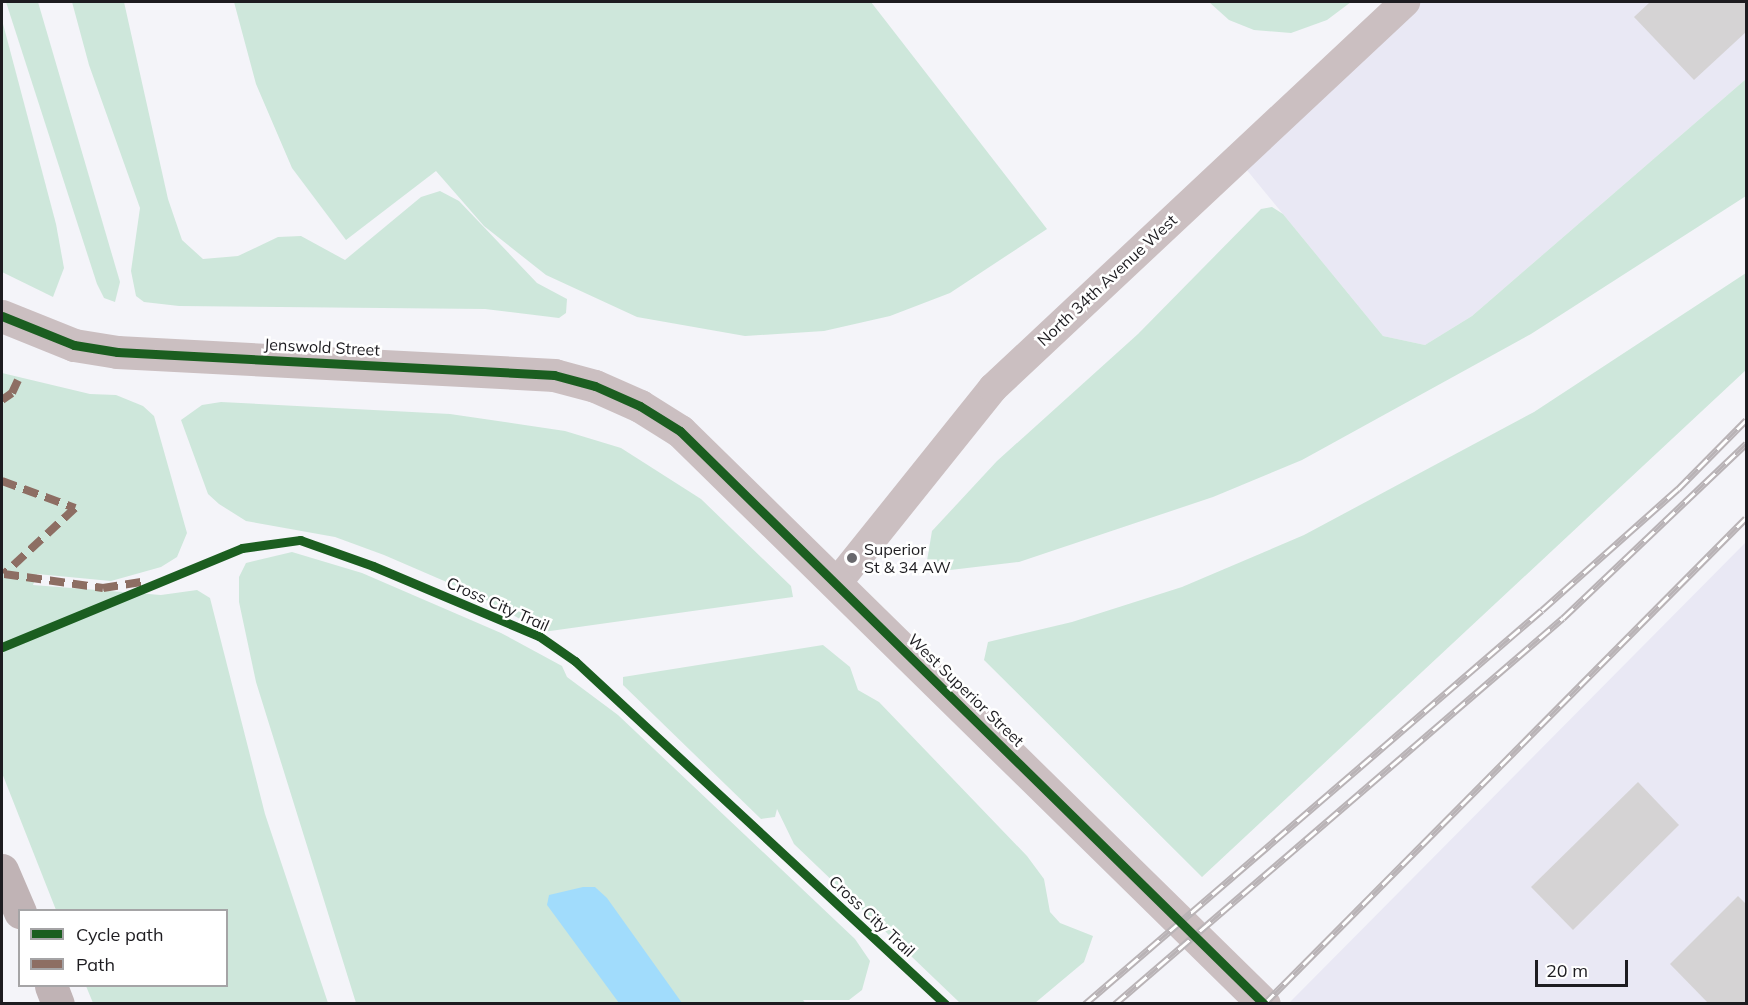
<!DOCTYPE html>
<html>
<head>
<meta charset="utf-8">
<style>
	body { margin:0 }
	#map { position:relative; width:1748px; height:1005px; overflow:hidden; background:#f4f4f9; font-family:Mulish,sans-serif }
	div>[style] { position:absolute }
	.built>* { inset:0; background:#e9e8f4 }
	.green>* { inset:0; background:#cee7db }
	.water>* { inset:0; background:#a1dcfc }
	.building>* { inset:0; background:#d5d3d4 }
	.minor>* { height:30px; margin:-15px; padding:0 15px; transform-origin:15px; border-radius:15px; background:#cbbfc1 }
	.tertiary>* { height:33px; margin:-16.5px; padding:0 16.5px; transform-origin:16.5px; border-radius:16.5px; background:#cbbfc1 }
	.motorway>* { height:33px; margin:-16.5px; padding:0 16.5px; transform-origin:16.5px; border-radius:16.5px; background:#c0b3b5 }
	.rail>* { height:7px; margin-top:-3.5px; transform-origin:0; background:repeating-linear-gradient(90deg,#fff 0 14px,#b9b3b6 0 28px); box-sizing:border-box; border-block:2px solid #b9b3b6 }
	.quiet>* { height:8px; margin-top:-4px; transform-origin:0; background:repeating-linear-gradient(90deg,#8d6e63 0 15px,transparent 0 23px) }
	.cycleway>* { height:9px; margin:-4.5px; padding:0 4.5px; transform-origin:4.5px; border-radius:4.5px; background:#1b5e20 }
	.dots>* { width:16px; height:16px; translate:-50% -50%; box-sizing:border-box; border:3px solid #fff; border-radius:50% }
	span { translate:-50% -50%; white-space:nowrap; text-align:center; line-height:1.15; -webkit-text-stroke:5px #fff; paint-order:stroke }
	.street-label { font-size:16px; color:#1d1c20 }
	.poi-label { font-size:16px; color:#1d1c20 }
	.left { translate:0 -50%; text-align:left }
	.frame { position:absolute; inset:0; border:3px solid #1d1c20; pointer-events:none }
	.legend { position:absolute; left:18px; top:909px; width:210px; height:78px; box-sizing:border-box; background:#fff; border:2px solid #a5a4a6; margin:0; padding:8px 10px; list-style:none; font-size:18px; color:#1d1c20 }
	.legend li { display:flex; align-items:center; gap:12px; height:30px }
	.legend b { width:30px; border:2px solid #a5a4a6 }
	.scale { position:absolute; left:1535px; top:960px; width:93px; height:27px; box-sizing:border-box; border:3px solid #1d1c20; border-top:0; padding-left:8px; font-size:18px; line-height:21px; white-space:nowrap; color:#1d1c20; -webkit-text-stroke:4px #fff; paint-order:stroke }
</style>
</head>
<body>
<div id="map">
	<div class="built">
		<i style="clip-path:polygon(1405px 2px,1746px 2px,1746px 79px,1472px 316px,1425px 345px,1383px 336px,1237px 158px)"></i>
		<i style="clip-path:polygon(1746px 542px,1746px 1003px,1289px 1003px)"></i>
	</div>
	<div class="green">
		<i style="clip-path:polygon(6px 2px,38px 2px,120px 282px,115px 302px,104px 298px,97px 284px)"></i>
		<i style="clip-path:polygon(72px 2px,124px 2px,168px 199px,182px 240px,203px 259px,238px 256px,278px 237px,301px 236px,345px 260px,421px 197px,440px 191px,459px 201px,537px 283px,567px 299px,566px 313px,559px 318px,485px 309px,179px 306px,144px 302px,136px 296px,131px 271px,140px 208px,89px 65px)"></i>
		<i style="clip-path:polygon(234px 2px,871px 2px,1047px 229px,950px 293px,890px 316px,824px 331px,745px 336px,637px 317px,546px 275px,484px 226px,436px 171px,346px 240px,292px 168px,256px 84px)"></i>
		<i style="clip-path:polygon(1209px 2px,1351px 2px,1327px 20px,1291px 33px,1254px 30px,1229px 20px)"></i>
		<i style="clip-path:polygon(2px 20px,56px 224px,64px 268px,53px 297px,2px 272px)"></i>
		<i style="clip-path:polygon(1746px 79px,1746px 196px,1531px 334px,1302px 460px,1213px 497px,1019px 562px,925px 573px,932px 531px,997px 461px,1138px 334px,1261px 209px,1272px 207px,1283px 214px,1383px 336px,1425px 345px,1472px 316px)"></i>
		<i style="clip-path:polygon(1746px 273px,1746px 370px,1202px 877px,984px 660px,988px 642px,1072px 622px,1182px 587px,1304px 535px,1534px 412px)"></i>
		<i style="clip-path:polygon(2px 373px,90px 394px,116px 395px,143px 406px,154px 416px,187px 533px,177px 557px,161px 567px,111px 581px,37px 574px,33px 585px,161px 595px,197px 590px,210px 598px,265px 814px,328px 1003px,93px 1003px,86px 986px,226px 986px,226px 910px,56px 910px,2px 773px)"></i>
		<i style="clip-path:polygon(221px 402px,450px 414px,565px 431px,621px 448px,701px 499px,791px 586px,793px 597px,543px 632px,479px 596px,384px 555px,335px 537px,246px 521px,219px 504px,208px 494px,181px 420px,202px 405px)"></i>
		<i style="clip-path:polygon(292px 552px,362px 573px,501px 633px,562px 666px,567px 677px,618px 715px,855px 939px,870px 961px,862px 990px,849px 1000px,803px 1000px,806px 1004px,356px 1003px,256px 682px,239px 602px,239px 577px,246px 563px)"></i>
		<i style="clip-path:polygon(823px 645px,850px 667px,858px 690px,879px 702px,1027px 856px,1044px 879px,1050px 912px,1060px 923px,1093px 936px,1084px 962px,1035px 1003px,959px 1002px,794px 844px,777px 809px,775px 817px,761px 819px,623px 685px,623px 677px)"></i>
	</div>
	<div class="water">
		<i style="clip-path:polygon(583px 887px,595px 887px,607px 898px,682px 1003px,619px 1003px,547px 905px,549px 895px)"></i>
	</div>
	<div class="building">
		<i style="clip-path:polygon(1650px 2px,1746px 2px,1746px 32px,1694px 80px,1634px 17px)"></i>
		<i style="clip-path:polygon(1638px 782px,1679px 825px,1573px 930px,1531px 887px)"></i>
		<i style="clip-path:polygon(1738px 896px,1746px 904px,1746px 1004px,1709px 1004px,1670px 964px)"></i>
	</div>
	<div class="minor">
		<i style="left:836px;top:584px;width:251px;rotate:-51.3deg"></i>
		<i style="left:993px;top:388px;width:565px;rotate:-43.13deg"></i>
	</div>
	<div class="tertiary">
		<i style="left:2px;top:316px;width:78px;rotate:21.9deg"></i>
		<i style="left:74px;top:345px;width:44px;rotate:9.2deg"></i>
		<i style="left:117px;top:352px;width:438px;rotate:3deg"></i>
		<i style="left:554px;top:375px;width:42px;rotate:15deg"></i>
		<i style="left:595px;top:386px;width:49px;rotate:24deg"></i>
		<i style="left:640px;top:406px;width:47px;rotate:32deg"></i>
		<i style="left:680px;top:431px;width:818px;rotate:44.46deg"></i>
	</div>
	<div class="motorway">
		<i style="left:2px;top:870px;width:46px;rotate:66.8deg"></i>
		<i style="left:51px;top:986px;width:19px;rotate:69deg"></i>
	</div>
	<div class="rail">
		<i style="left:1085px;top:1004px;width:603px;rotate:-40.77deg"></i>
		<i style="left:1542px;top:610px;width:182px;rotate:-41.7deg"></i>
		<i style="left:1678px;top:489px;width:97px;rotate:-45.4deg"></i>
		<i style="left:1115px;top:1004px;width:591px;rotate:-40.75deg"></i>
		<i style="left:1563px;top:618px;width:253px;rotate:-43.6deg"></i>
		<i style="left:1264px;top:1004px;width:684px;rotate:-45.24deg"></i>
	</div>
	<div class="quiet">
		<i style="left:2px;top:400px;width:12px;rotate:-35deg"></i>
		<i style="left:12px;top:393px;width:14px;rotate:-65deg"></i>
		<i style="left:2px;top:481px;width:78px;rotate:20.3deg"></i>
		<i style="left:75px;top:508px;width:97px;rotate:137.1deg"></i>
		<i style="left:4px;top:574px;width:100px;rotate:8deg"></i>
		<i style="left:103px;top:588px;width:45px;rotate:-9deg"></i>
	</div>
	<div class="cycleway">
		<i style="left:2px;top:316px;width:78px;rotate:21.9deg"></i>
		<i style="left:74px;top:345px;width:44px;rotate:9.2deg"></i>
		<i style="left:117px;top:352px;width:438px;rotate:3deg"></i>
		<i style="left:554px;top:375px;width:42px;rotate:15deg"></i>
		<i style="left:595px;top:386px;width:49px;rotate:24deg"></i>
		<i style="left:640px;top:406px;width:47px;rotate:32deg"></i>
		<i style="left:680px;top:431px;width:818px;rotate:44.46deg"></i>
		<i style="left:2px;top:647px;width:260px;rotate:-22.4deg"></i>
		<i style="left:242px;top:548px;width:59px;rotate:-7.9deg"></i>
		<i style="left:300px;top:540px;width:77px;rotate:19.6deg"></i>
		<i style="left:373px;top:566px;width:180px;rotate:22.9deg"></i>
		<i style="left:539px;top:636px;width:44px;rotate:34.8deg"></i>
		<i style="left:575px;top:661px;width:505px;rotate:42.83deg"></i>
	</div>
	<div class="dots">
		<i style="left:852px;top:558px;background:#68686c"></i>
	</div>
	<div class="street-label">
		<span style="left:1107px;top:280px;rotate:-43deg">North 34th Avenue West</span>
		<span style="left:322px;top:347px;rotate:3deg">Jenswold Street</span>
		<span style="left:498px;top:604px;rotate:24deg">Cross City Trail</span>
		<span style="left:966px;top:690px;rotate:44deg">West Superior Street</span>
		<span style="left:872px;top:916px;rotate:43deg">Cross City Trail</span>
	</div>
	<div class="poi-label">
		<span class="left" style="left:864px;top:558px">Superior<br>St &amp; 34 AW</span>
	</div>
	<div class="frame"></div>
	<ul class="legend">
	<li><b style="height:8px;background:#1b5e20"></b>Cycle path</li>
	<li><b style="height:8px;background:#8d6e63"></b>Path</li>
	</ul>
	<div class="scale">20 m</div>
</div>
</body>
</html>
